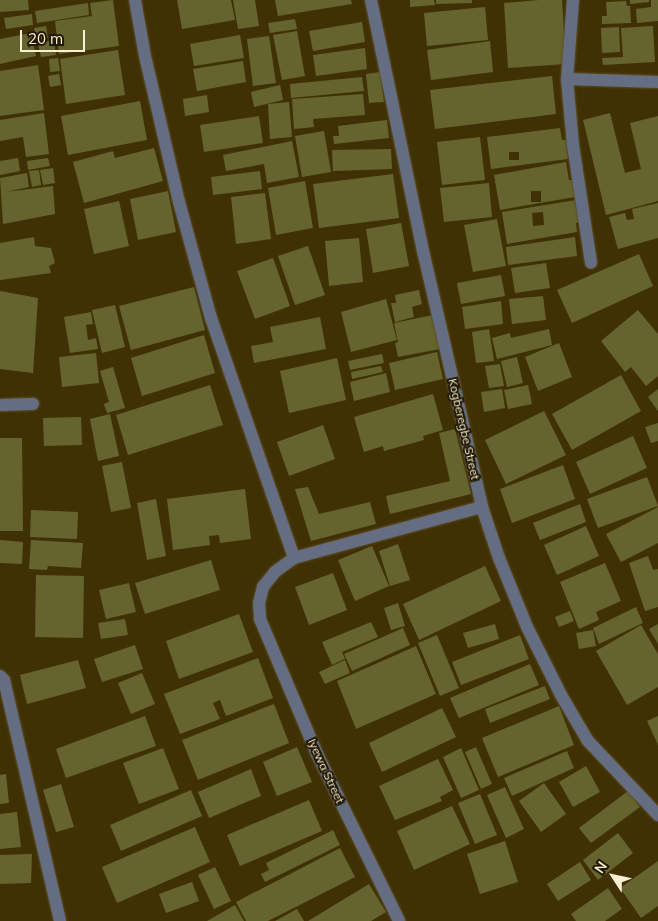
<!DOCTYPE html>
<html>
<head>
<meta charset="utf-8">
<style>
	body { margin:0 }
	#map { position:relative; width:658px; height:921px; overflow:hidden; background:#403105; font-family:Mulish,sans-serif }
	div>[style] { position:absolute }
	.building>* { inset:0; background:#65642e }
	.roads { filter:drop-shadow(0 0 1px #5e4f26) drop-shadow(0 0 1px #5e4f26) }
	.minor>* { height:12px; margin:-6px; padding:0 6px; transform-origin:6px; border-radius:6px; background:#646d82 }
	span { translate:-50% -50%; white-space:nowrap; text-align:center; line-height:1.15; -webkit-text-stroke:4px #221904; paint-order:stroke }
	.street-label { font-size:12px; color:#faeed3 }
	.north { position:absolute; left:588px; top:851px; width:50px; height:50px; -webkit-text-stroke:4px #221904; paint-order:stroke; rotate:305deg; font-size:14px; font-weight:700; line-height:20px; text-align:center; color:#faeed3 }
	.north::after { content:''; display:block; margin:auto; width:18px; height:22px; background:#faeed3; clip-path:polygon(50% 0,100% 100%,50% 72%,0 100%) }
	.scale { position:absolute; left:20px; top:30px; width:65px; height:22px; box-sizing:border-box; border:2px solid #faeed3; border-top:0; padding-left:6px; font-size:15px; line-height:18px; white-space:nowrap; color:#faeed3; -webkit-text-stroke:4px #221904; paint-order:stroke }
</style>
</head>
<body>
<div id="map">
	<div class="building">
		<i style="clip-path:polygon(0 0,28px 0,29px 10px,0 12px)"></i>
		<i style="clip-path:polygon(113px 0,119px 46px,59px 54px,55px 21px,92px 16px,90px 3px)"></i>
		<i style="clip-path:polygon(177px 0,231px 0,235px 20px,182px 29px)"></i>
		<i style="clip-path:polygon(233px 0,255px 0,259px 26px,238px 29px)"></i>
		<i style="clip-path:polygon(275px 0,351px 0,352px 4px,278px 16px)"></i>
		<i style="clip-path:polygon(410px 0,434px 0,435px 5px,410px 7px)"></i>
		<i style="clip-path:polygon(436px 0,472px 0,472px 3px,436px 4px)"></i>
		<i style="clip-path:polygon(539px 0,562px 0,566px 64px,508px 68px,504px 3px)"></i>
		<i style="clip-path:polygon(630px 0,649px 0,649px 2px,630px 4px)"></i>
		<i style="clip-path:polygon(651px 0,658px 0,658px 21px,637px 23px,636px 9px,651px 7px)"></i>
		<i style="clip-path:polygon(626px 1px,627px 6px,630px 6px,631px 23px,602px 24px,602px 16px,607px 16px,606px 2px)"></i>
		<i style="clip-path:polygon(88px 3px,89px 15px,37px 23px,35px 11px)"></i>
		<i style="clip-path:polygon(485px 7px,488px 40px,427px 46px,424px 13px)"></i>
		<i style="clip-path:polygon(32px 14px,33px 25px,6px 29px,4px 18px)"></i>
		<i style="clip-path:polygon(295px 19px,297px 29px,270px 33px,268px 23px)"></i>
		<i style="clip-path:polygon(362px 22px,365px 42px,313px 51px,309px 31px)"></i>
		<i style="clip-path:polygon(46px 26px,48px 38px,36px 40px,34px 28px)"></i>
		<i style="clip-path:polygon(653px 26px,655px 62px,603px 65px,602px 58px,623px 57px,621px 28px)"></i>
		<i style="clip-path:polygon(619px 27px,620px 52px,602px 53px,601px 28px)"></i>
		<i style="clip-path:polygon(297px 31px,305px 76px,282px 80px,273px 35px)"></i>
		<i style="clip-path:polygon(31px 33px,36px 56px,0 64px,0 39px)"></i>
		<i style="clip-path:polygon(240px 35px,244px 58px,194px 66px,190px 44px)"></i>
		<i style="clip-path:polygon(269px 36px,276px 83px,253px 86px,247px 39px)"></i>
		<i style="clip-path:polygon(54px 40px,56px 55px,41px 57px,38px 43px)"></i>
		<i style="clip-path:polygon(490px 41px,493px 72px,431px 80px,427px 50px)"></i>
		<i style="clip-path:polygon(365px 48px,367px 69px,316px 76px,313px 55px)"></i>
		<i style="clip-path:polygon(118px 50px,125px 95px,66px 104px,60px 59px)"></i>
		<i style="clip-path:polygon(58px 58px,60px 71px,50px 72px,49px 59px)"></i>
		<i style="clip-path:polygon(243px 61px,246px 82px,197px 91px,193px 69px)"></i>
		<i style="clip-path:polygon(38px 65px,44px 110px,0 116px,0 71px)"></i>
		<i style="clip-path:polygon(380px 72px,384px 102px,369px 103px,366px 74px)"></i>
		<i style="clip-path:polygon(59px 74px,61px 85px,50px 87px,48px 76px)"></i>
		<i style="clip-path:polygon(552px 76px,556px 114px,435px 129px,430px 90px)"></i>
		<i style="clip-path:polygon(362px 77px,364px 91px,291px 98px,290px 84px)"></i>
		<i style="clip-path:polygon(280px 85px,283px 100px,254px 107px,251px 92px)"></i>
		<i style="clip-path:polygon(363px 94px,365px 115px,313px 119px,314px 127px,294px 129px,292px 99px)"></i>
		<i style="clip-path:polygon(207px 95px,209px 112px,185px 116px,183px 99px)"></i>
		<i style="clip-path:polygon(140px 101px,147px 140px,68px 155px,61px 116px)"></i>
		<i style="clip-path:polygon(289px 102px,292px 137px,270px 139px,268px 104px)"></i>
		<i style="clip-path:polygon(44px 113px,49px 154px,26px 157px,23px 137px,0 141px,0 120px)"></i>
		<i style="clip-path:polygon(610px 113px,625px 173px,641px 169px,630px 123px,658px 116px,658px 201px,606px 215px,583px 120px)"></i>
		<i style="clip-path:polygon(259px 116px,263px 143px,204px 152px,200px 125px)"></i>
		<i style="clip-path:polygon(387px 120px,389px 138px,334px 144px,333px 136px,339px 136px,338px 126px)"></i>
		<i style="clip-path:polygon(evenodd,560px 128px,562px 140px,566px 140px,568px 159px,491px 169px,487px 137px,560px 128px,509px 152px,519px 152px,519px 160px,509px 160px,509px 152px)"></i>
		<i style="clip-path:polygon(324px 131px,331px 172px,302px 177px,295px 136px)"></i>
		<i style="clip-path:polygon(480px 137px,485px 180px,442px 185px,437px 142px)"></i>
		<i style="clip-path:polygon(292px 141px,299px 177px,267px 183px,264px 164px,226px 171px,223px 155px)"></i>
		<i style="clip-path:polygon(154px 148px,163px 181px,84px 203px,73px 162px,113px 151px,115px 158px)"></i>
		<i style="clip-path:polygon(391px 149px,392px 169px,333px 171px,332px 150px)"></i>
		<i style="clip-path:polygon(18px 158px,20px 171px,0 175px,0 161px)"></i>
		<i style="clip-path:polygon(48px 158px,50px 166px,28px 170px,27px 161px)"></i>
		<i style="clip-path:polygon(evenodd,566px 162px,569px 180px,573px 180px,575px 197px,500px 210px,494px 175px,566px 162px,531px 191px,541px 191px,541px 202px,531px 202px,531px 191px)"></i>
		<i style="clip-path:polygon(53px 168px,55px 183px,43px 185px,40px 170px)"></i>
		<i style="clip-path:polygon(39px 170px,41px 185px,32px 187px,29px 171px)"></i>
		<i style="clip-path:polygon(260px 171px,262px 189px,213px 195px,211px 177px)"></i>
		<i style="clip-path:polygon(27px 173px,29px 187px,6px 192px,53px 186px,55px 214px,3px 224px,0 178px)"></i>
		<i style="clip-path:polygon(393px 174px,399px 218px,319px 228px,313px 184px)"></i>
		<i style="clip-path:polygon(305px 181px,313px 228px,276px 235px,268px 188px)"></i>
		<i style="clip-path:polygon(489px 183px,492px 217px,444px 222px,440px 188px)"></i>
		<i style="clip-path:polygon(168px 191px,176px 232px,138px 240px,130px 199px)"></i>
		<i style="clip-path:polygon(265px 193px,271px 239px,236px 244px,231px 197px)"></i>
		<i style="clip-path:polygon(evenodd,576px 200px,580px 222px,576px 223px,577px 232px,507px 244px,502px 212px,576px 200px,543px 212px,544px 225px,533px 226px,532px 213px,543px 212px)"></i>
		<i style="clip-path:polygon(119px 201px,129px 246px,94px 254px,84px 209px)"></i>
		<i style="clip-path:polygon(658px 203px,658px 238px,618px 249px,609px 217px,625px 213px,627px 220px,634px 219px,632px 209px)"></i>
		<i style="clip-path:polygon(497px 219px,506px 266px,473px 272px,464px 225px)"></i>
		<i style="clip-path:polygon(401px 223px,409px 266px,373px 273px,366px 229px)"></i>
		<i style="clip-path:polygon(34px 237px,35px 246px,51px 248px,55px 263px,49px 266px,51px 273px,0 280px,0 243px)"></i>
		<i style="clip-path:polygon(575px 237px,577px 256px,508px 265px,506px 247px)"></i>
		<i style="clip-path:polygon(359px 238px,363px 282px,329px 286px,325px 241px)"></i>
		<i style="clip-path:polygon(308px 246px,325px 295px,295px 305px,278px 256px)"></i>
		<i style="clip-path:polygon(639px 254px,653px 286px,572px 323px,557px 290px)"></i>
		<i style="clip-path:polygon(273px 258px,290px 306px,255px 319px,237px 271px)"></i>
		<i style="clip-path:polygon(546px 263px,550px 288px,515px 293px,511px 268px)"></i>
		<i style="clip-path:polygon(501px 275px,505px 296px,461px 304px,457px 283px)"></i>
		<i style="clip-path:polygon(194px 287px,205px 330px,131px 350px,119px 306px)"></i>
		<i style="clip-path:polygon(419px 290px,422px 304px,412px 307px,414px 317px,395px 322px,391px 303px,396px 303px,395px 295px)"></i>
		<i style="clip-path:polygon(0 291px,38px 298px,33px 373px,0 369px)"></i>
		<i style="clip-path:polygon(543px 296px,546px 320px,512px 324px,509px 299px)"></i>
		<i style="clip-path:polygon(386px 299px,397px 340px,351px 352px,341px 312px)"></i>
		<i style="clip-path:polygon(501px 301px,503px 324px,465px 329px,462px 307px)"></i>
		<i style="clip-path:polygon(115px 305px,125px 347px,102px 353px,92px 310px)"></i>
		<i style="clip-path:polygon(638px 310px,658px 334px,658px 376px,646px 386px,631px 367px,625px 372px,601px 341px)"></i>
		<i style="clip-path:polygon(91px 312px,93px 324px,86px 325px,88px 340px,96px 338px,98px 349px,70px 353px,64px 317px)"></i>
		<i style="clip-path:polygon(433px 315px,440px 349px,398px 357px,395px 343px,398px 342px,394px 323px)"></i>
		<i style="clip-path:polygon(320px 317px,326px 349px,254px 363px,251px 346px,273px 342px,270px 327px)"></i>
		<i style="clip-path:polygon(489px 329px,494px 361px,476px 363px,472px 332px)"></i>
		<i style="clip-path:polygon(549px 329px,552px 345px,497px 359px,492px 338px,510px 333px,511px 338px)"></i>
		<i style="clip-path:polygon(204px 335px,215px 373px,142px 396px,131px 358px)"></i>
		<i style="clip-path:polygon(559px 343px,572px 377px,538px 391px,525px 357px)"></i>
		<i style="clip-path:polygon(437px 352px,443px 379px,395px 390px,389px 363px)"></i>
		<i style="clip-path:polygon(96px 353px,99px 383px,62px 387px,59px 357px)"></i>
		<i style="clip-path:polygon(382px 354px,384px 363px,350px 370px,348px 361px)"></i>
		<i style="clip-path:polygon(517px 357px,523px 383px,507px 387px,501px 361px)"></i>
		<i style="clip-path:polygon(337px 358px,346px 400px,289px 413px,280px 371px)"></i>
		<i style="clip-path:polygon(500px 364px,504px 386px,489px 388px,485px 366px)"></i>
		<i style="clip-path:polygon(381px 366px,383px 372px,352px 379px,351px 372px)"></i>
		<i style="clip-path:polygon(113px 367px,125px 408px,107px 413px,104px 404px,109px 402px,100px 371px)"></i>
		<i style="clip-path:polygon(386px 373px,390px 392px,354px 401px,350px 382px)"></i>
		<i style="clip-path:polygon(621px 375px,641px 411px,572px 450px,552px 414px)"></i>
		<i style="clip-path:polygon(210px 385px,223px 425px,128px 455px,116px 415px)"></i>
		<i style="clip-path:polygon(528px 385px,532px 404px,508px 409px,504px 390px)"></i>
		<i style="clip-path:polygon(502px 389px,505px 408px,484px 412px,481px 392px)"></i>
		<i style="clip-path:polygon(658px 389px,658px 411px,648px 397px)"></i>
		<i style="clip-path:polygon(433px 394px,443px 430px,423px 436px,424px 440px,384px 451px,383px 446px,364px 452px,354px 417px)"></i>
		<i style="clip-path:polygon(544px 411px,566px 455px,506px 484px,485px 440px)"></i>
		<i style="clip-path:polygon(110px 414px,119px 456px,98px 461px,90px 419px)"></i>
		<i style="clip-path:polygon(81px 417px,82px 445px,44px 446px,43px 418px)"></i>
		<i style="clip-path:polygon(658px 423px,658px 441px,651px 443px,645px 427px)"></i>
		<i style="clip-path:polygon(323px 425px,335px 459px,289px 476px,277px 442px)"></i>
		<i style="clip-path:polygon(455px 429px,471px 494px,390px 514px,386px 496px,450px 481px,439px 433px)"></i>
		<i style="clip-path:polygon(633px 436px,647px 468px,590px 494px,576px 462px)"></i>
		<i style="clip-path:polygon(0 438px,22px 438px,23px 531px,0 531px)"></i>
		<i style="clip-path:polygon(122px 462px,131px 508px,111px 512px,102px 466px)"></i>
		<i style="clip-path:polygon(563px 465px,575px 499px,512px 523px,500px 489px)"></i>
		<i style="clip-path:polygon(647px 477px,658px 506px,598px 528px,587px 499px)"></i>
		<i style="clip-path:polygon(308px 487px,319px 514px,370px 502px,376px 524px,311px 541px,295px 489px)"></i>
		<i style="clip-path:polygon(245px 489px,251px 539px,220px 543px,219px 535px,209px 536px,210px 545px,173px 550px,167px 499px)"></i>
		<i style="clip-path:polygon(156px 499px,166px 556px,147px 560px,137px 503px)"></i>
		<i style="clip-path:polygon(580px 504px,586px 522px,540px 540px,533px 523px)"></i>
		<i style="clip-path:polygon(658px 507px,658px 543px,621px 562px,606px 534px)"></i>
		<i style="clip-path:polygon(31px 510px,78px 512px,77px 539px,30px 537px)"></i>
		<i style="clip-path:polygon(586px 526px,599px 556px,557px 575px,544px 545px)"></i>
		<i style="clip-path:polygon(0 540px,23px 542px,22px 564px,0 563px)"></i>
		<i style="clip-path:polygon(31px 540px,83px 543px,81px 568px,48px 566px,47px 570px,29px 569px)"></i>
		<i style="clip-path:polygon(398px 544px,410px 580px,390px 586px,379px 551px)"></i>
		<i style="clip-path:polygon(372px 546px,389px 586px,355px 601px,338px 560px)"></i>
		<i style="clip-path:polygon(648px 556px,653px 570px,658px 569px,658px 607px,645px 611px,629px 563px)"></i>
		<i style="clip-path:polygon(211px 560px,220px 590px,145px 614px,135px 583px)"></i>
		<i style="clip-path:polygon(605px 563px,621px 601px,596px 612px,599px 620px,579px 629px,560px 582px)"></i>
		<i style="clip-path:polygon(485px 566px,501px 601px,419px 640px,403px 604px)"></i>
		<i style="clip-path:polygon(333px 573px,347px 610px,309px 625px,295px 587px)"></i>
		<i style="clip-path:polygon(36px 575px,84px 576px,83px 638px,35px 637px)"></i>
		<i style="clip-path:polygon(129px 583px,136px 612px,106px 619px,99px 590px)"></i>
		<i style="clip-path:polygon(398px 603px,405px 626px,391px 630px,384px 608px)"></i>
		<i style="clip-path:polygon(636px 607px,643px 623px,599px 644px,593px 628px)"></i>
		<i style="clip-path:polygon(570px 611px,574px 621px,559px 627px,555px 617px)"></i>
		<i style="clip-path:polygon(239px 614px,253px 652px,179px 679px,166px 641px)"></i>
		<i style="clip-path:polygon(125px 619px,128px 635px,101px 639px,98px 623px)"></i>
		<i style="clip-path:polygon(371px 622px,378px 637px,342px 652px,345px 659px,332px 665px,322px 642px)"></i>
		<i style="clip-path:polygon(495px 624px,499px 639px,468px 648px,463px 633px)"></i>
		<i style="clip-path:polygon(658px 624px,658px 644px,649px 629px)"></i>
		<i style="clip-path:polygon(641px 625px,658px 654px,658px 687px,627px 705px,596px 651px)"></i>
		<i style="clip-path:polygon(403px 628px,410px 645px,352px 671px,344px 654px)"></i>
		<i style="clip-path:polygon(593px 630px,596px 646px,579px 649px,576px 633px)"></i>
		<i style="clip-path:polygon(437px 635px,459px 688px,440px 696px,418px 643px)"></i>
		<i style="clip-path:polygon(520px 635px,529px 659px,461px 685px,452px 662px)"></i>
		<i style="clip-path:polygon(135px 645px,143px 669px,102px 682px,94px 659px)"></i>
		<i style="clip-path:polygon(416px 646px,436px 694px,356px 729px,337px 681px)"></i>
		<i style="clip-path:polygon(258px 658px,273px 698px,226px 716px,220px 700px,213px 703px,220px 719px,180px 734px,164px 694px)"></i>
		<i style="clip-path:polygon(78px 660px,86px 688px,27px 704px,20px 675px)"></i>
		<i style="clip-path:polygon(345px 660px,350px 673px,325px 684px,319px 672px)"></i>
		<i style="clip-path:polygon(530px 664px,539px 685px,459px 718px,450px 698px)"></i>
		<i style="clip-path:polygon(142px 673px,155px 704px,131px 714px,118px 683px)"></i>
		<i style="clip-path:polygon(545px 686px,550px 699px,490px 723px,485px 709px)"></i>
		<i style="clip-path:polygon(274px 704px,289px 743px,198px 780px,182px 740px)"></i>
		<i style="clip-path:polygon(559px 706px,574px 745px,498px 777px,482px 738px)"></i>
		<i style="clip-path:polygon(442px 708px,456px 737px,382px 772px,369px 743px)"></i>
		<i style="clip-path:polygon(145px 716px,156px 746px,66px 778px,56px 749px)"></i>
		<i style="clip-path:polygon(658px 716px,658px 745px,647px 721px)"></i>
		<i style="clip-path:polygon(297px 747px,312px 782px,277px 796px,263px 762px)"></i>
		<i style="clip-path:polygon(476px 747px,492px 784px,481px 789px,465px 752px)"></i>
		<i style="clip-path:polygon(163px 748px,179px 789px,139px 804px,123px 763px)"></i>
		<i style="clip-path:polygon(461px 748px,479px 790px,461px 798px,443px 757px)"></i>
		<i style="clip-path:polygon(567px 751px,574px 768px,512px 796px,504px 778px)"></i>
		<i style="clip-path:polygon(438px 759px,453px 790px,440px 797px,442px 801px,395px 820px,379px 786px)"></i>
		<i style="clip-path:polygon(586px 766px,600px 792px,573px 807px,559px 782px)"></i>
		<i style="clip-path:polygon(251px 769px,261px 796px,209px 818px,198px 792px)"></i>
		<i style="clip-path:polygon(6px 774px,9px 803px,0 804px,0 775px)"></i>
		<i style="clip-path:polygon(544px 783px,566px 814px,541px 832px,519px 801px)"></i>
		<i style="clip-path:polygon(61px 784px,74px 827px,56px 832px,43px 790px)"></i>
		<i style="clip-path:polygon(505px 787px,524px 829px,506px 838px,487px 795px)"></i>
		<i style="clip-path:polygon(191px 790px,202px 816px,121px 851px,110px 825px)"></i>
		<i style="clip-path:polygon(628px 791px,640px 807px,591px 843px,579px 828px)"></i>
		<i style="clip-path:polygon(480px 794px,497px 835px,475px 844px,458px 803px)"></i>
		<i style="clip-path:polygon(309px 800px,322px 831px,240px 866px,227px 835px)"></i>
		<i style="clip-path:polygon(452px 806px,470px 844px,414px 870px,397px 831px)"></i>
		<i style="clip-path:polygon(17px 812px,21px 847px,0 849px,0 814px)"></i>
		<i style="clip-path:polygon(195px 827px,210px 862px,117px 903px,102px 867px)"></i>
		<i style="clip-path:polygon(333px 830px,340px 845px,265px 882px,261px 874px,269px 870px,266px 863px)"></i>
		<i style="clip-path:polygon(618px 833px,633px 853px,598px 880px,583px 860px)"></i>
		<i style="clip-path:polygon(505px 841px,518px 882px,480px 894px,467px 854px)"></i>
		<i style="clip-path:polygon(340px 848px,355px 877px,268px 921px,246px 921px,236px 902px)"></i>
		<i style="clip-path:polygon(32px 854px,31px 883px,0 884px,0 855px)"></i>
		<i style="clip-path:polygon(658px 861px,658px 906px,641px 918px,620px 888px)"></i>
		<i style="clip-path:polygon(580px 862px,591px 880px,558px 901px,547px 884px)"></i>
		<i style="clip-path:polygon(215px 867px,231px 901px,214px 909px,198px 875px)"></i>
		<i style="clip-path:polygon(192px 882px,199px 901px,166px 913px,159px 894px)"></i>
		<i style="clip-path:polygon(369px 884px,386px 912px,371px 921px,308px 921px)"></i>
		<i style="clip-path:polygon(608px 888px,622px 909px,605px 921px,576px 921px,571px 914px)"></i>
		<i style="clip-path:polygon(235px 905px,244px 921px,207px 921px)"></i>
		<i style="clip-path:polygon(297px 909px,304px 921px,275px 921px)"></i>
	</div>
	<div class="roads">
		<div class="minor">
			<i style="left:135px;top:0;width:57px;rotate:79.9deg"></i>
			<i style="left:145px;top:56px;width:150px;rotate:76.9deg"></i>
			<i style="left:179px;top:202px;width:120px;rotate:74.6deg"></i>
			<i style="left:211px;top:318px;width:254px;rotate:70.9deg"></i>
			<i style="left:294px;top:558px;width:24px;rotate:144deg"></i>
			<i style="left:275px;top:572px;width:19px;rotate:129deg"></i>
			<i style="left:263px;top:587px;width:16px;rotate:104deg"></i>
			<i style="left:259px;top:603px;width:16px;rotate:86deg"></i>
			<i style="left:260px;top:619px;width:147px;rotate:67.1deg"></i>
			<i style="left:317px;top:754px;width:186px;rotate:63.8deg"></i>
			<i style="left:371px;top:0;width:260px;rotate:78.3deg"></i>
			<i style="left:424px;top:255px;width:259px;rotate:77deg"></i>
			<i style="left:482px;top:507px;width:54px;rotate:71.6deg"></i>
			<i style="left:499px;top:558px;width:74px;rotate:67.9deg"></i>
			<i style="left:527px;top:627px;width:76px;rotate:63.4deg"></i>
			<i style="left:561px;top:695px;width:53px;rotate:59.6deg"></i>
			<i style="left:588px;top:741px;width:102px;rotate:46.6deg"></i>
			<i style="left:573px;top:0;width:79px;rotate:94.3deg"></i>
			<i style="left:567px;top:79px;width:66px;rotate:84.8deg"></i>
			<i style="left:573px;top:145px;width:119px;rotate:81.3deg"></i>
			<i style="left:567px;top:79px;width:91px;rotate:1.9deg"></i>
			<i style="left:0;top:405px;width:33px;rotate:-2deg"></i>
			<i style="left:294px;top:558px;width:195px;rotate:-15.2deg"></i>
			<i style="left:0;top:676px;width:6px;rotate:45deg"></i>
			<i style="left:4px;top:680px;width:247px;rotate:76.9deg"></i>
		</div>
	</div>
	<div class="street-label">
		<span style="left:464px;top:429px;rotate:77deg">Kogberegbe Street</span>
		<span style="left:326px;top:771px;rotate:65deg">Iyewa Street</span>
	</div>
	<div class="north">N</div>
	<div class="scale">20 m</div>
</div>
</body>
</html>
